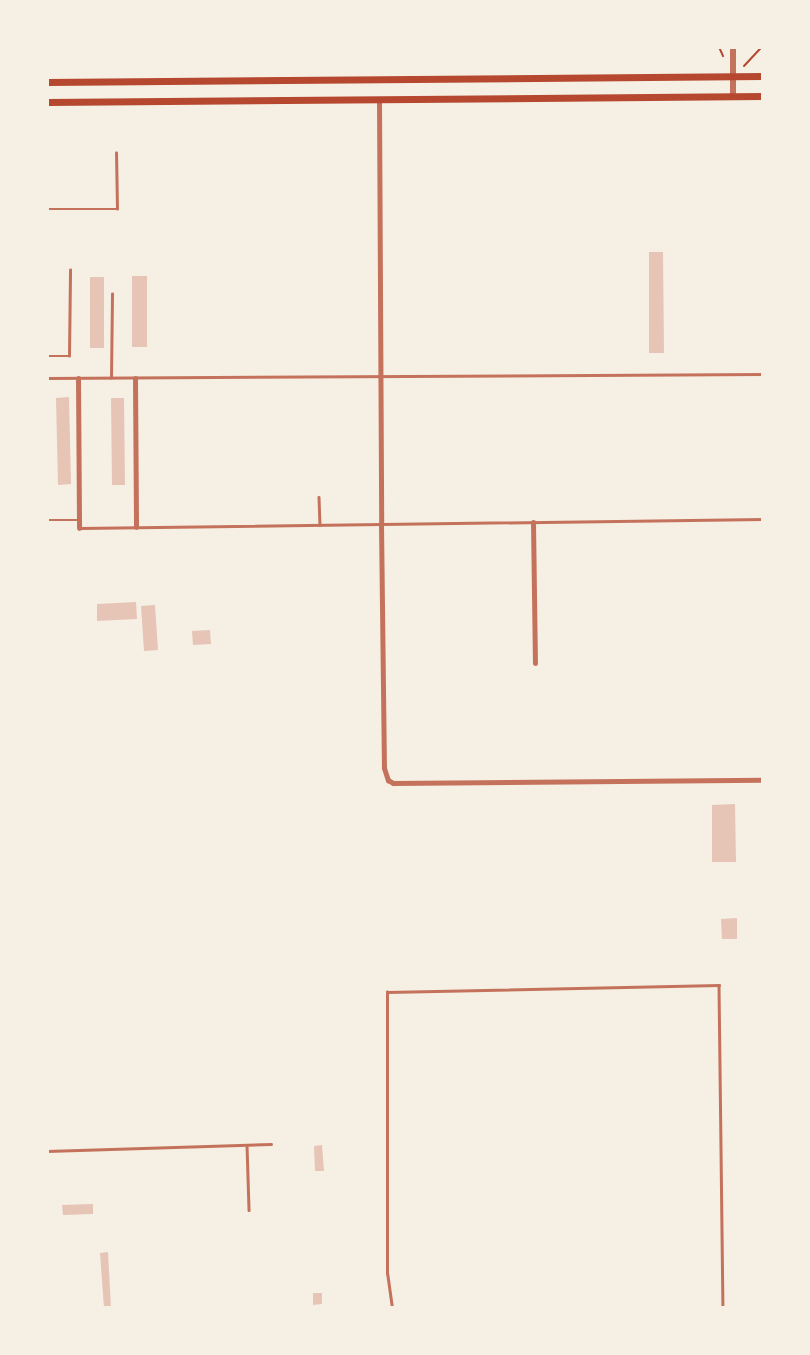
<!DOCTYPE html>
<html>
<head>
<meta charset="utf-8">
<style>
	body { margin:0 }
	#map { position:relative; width:810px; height:1355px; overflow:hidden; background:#f6efe4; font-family:Quicksand,sans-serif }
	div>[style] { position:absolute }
	.building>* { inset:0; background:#e6c5b7 }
	.path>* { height:2px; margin:-1px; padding:0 1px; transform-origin:1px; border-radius:1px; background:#b5482f }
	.service>* { height:2.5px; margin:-1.25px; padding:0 1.25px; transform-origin:1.25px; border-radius:1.25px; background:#c5725c }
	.minor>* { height:5px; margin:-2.5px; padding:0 2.5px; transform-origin:2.5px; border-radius:2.5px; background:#c5725c }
	.tertiary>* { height:6px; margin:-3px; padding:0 3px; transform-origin:3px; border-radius:3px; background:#c5725c }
	.secondary>* { height:7px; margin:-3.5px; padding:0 3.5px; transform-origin:3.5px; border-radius:3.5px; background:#b5482f }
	span { translate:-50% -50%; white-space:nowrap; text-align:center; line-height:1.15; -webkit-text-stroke:7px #f6efe4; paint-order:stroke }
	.frame { position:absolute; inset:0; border:49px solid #f6efe4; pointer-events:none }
</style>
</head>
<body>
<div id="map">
	<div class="building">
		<i style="clip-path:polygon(649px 252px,663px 252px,664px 353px,649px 353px)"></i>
		<i style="clip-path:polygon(132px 276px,147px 276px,147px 347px,132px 347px)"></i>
		<i style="clip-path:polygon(90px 277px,104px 277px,104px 348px,90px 348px)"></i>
		<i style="clip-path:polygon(69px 397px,71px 484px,58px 485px,56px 398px)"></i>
		<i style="clip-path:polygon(111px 398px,124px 398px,125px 485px,112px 485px)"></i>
		<i style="clip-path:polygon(136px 602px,137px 619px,97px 621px,97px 604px)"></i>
		<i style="clip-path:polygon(155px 605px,158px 650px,144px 651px,141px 606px)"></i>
		<i style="clip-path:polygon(210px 630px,211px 644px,193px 645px,192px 631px)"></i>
		<i style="clip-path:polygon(735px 804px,736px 862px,712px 862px,712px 805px)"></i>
		<i style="clip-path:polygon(737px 918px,737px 939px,722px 939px,721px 919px)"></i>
		<i style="clip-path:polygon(322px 1145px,324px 1171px,315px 1171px,314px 1146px)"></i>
		<i style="clip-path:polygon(93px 1204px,93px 1214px,63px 1215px,62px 1205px)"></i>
		<i style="clip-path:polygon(108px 1252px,111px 1308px,104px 1308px,100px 1253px)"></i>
		<i style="clip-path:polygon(313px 1293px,322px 1293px,322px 1304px,313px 1305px)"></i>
	</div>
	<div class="path">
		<i style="left:719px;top:47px;width:10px;rotate:66deg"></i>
		<i style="left:744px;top:66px;width:26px;rotate:-47deg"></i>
	</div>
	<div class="service">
		<i style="left:47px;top:209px;width:70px"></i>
		<i style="left:117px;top:209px;width:56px;rotate:-91deg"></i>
		<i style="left:47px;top:356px;width:22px"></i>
		<i style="left:69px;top:356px;width:86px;rotate:-89.3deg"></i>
		<i style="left:47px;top:378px;width:716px;rotate:-0.32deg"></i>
		<i style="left:111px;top:378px;width:84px;rotate:-89.3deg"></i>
		<i style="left:319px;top:497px;width:28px;rotate:88deg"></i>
		<i style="left:47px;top:520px;width:32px"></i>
		<i style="left:80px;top:528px;width:683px;rotate:-0.75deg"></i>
		<i style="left:247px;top:1145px;width:65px;rotate:88.2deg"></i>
		<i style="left:47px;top:1151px;width:224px;rotate:-1.8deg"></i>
		<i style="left:392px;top:1308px;width:34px;rotate:-98deg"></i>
		<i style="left:387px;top:1274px;width:282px;rotate:-90deg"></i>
		<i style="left:387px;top:992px;width:332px;rotate:-1.2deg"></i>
		<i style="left:719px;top:985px;width:323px;rotate:89.3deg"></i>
	</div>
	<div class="minor">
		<i style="left:379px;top:99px;width:425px;rotate:89.7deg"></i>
		<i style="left:381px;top:524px;width:244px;rotate:89.3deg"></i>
		<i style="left:384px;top:768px;width:13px;rotate:72deg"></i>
		<i style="left:388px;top:780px;width:6px;rotate:31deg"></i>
		<i style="left:393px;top:783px;width:370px;rotate:-0.5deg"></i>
		<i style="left:78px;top:378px;width:150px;rotate:89.6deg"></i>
		<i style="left:135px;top:378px;width:149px;rotate:89.6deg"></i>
		<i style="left:533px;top:522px;width:141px;rotate:89.2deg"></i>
	</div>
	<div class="tertiary">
		<i style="left:733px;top:47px;width:49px;rotate:90deg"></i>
	</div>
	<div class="secondary">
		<i style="left:47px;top:82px;width:716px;rotate:-0.48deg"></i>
		<i style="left:47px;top:102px;width:716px;rotate:-0.48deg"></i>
	</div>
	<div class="frame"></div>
</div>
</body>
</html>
